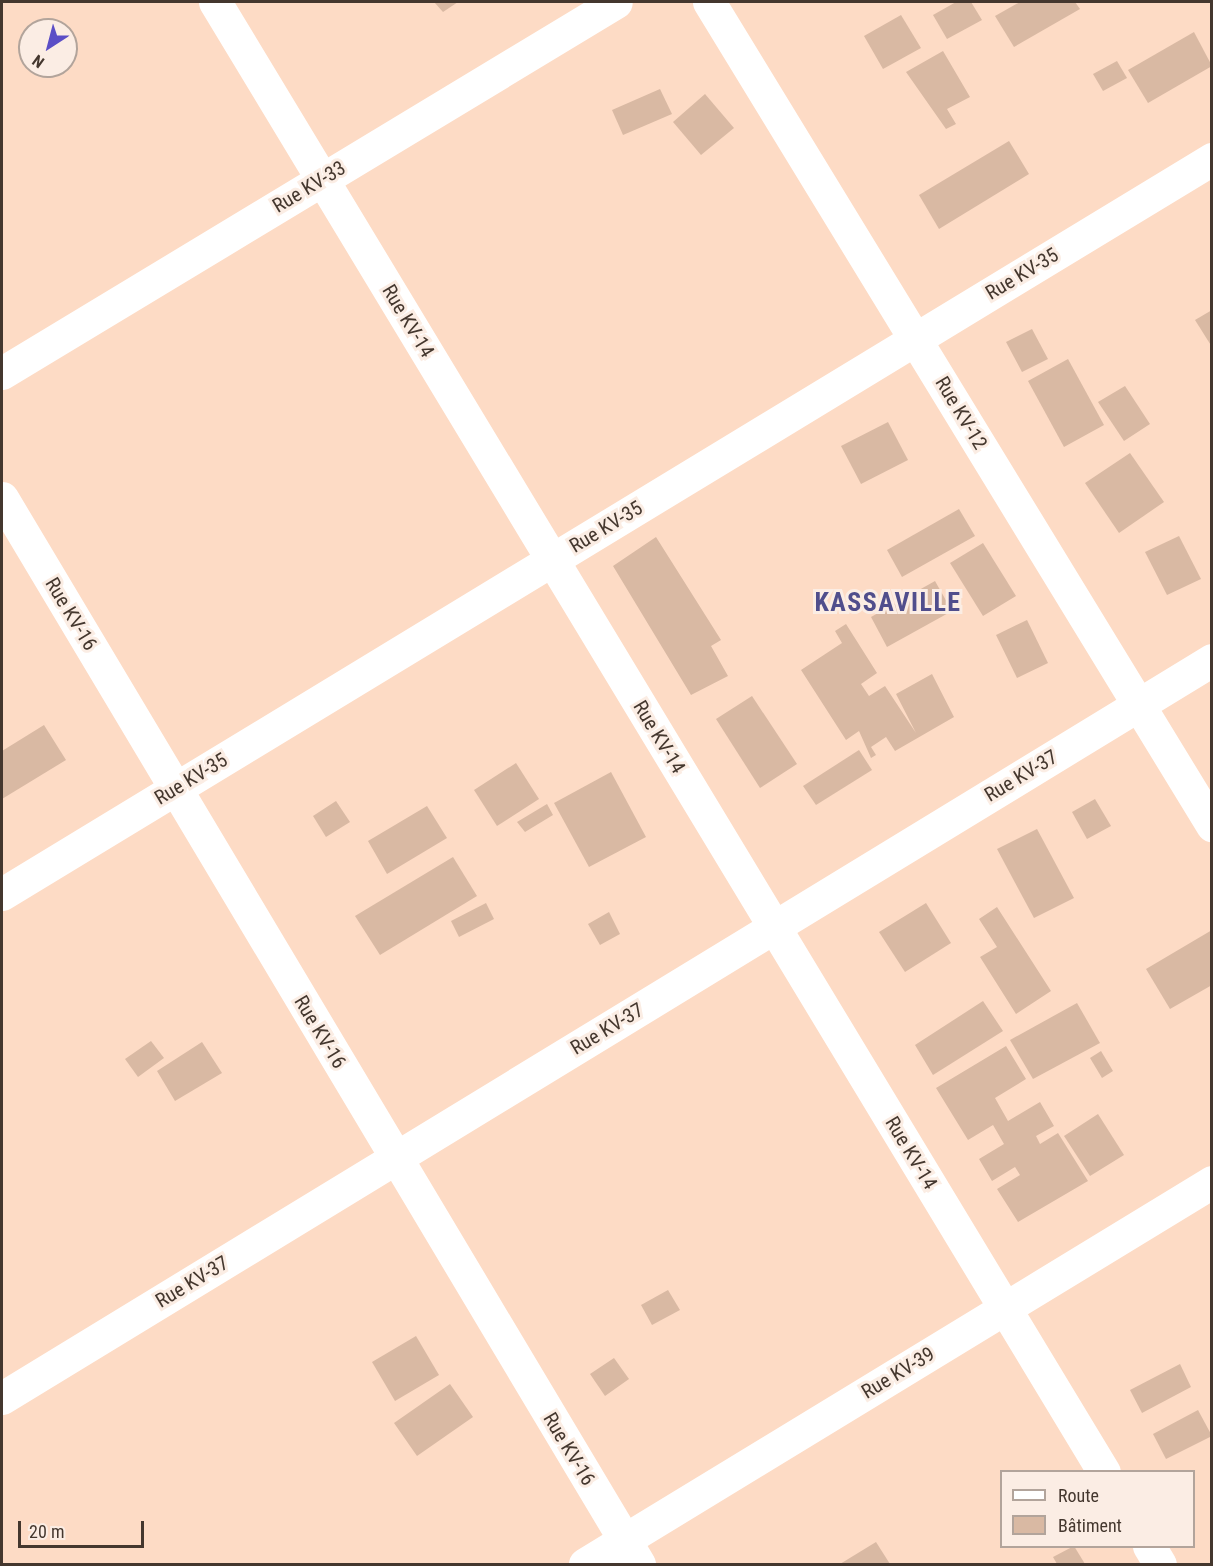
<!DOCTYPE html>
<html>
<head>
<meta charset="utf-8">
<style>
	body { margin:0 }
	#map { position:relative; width:1213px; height:1566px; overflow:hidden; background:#fddbc5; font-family:"Roboto Condensed",sans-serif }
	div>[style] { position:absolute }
	.building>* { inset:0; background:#d9b9a3 }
	.street>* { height:33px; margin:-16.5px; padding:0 16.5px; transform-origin:16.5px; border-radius:16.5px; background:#fff }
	span { translate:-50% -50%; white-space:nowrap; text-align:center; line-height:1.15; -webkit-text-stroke:6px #fbede4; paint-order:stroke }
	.street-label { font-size:20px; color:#44372e }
	.district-label { font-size:26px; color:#504e8c; font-weight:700; letter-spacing:1.5px }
	.frame { position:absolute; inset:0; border:3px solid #44372e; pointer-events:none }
	.legend { position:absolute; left:1000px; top:1470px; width:195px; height:78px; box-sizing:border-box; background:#fbede4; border:2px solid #b2a49b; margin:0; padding:8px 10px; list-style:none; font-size:18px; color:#44372e }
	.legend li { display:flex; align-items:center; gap:12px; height:30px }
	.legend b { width:30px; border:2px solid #b2a49b }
	.north { position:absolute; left:18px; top:18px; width:60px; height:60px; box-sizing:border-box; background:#fbede4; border:2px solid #b2a49b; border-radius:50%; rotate:216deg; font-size:16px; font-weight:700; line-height:24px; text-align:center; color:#44372e }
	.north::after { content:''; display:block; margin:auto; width:21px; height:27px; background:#5b4ec6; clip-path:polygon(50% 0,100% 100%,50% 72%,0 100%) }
	.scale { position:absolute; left:18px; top:1521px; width:126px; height:27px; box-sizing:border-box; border:3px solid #44372e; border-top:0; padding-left:8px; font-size:18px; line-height:21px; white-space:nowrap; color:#44372e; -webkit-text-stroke:4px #fbede4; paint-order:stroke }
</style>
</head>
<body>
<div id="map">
	<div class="building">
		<i style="clip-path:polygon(434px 2px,458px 2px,443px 12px)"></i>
		<i style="clip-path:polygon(956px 2px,971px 2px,982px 20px,947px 39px,933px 15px)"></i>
		<i style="clip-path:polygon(1020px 2px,1075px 2px,1080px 9px,1014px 47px,995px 16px)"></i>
		<i style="clip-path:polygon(901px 15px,921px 48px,883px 69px,864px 36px)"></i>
		<i style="clip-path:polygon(1194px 32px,1212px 66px,1148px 103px,1128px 70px)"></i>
		<i style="clip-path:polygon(943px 51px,970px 97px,947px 109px,956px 124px,946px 129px,906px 72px)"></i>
		<i style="clip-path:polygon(1117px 61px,1127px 78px,1103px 91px,1093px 74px)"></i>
		<i style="clip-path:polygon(660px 89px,672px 114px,623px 135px,612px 110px)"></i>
		<i style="clip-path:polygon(705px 94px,734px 128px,701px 155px,673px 122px)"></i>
		<i style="clip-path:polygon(1009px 141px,1029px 174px,939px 229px,919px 195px)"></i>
		<i style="clip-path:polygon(1212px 310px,1212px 347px,1195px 320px)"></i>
		<i style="clip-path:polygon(1032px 329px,1048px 359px,1022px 372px,1006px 342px)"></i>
		<i style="clip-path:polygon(1068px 359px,1104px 425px,1064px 447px,1028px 381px)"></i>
		<i style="clip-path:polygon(1125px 386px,1150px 424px,1124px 441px,1098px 402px)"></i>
		<i style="clip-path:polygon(888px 422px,908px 460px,861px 484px,841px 446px)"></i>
		<i style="clip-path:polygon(1130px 453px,1164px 502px,1119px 533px,1085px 483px)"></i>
		<i style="clip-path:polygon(959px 509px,975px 536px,902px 577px,887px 550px)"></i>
		<i style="clip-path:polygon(1179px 536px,1201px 579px,1167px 595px,1145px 552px)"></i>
		<i style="clip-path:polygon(656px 537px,721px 640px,711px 646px,728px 676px,691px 695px,613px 566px)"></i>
		<i style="clip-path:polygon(983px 543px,1016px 596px,983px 616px,950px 563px)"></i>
		<i style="clip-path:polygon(935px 581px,952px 611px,887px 647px,871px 617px)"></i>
		<i style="clip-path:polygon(1027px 620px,1048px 663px,1017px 678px,996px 635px)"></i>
		<i style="clip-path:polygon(846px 624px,877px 673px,861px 684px,869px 696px,885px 686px,916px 733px,896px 694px,932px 674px,954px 717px,895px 751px,886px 737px,871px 747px,876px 755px,871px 758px,859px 731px,846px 740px,801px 670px,842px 643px,835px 631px)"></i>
		<i style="clip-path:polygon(752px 696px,797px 764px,760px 788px,716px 719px)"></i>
		<i style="clip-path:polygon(44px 725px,66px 760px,2px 799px,2px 751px)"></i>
		<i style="clip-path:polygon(859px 750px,872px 770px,816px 805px,803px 786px)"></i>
		<i style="clip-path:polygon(516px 763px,539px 799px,497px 826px,474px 790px)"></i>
		<i style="clip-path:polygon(611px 772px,646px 837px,589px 867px,554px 803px)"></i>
		<i style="clip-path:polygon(1095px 799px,1111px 826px,1087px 839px,1072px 812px)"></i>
		<i style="clip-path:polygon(336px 801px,350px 822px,326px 837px,313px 816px)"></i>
		<i style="clip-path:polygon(547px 804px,553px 815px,525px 832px,517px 822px)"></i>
		<i style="clip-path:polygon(427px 806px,447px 838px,387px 874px,368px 841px)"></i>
		<i style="clip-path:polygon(1037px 829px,1074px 898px,1034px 918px,997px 849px)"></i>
		<i style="clip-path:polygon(453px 857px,477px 896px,380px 955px,355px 916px)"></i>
		<i style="clip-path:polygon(486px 903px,494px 919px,459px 937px,451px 921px)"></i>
		<i style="clip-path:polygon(926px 903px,951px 943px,905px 972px,879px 932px)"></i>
		<i style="clip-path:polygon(997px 907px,1051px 991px,1016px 1014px,980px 957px,997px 947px,979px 919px)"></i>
		<i style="clip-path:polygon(609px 912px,620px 934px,600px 945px,588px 924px)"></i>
		<i style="clip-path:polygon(1212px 930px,1212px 985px,1170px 1009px,1146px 969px)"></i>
		<i style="clip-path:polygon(983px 1001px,1003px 1031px,933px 1075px,915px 1045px)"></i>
		<i style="clip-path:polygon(1077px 1003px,1100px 1043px,1033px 1079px,1010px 1040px)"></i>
		<i style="clip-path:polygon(151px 1041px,164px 1058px,138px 1077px,125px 1059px)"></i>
		<i style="clip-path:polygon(202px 1042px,222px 1073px,175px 1101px,157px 1071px)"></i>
		<i style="clip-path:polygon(1006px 1046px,1026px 1079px,995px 1098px,1008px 1121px,1040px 1102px,1054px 1126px,1036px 1136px,1040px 1144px,1058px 1133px,1088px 1181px,1018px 1222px,997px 1189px,1020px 1175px,1015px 1167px,992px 1181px,979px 1159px,1004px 1144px,993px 1125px,968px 1140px,936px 1088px)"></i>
		<i style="clip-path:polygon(1101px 1051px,1113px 1071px,1102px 1078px,1090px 1058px)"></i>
		<i style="clip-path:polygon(1098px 1114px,1124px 1155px,1090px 1176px,1064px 1136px)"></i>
		<i style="clip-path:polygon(668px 1290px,680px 1310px,652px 1325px,641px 1305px)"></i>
		<i style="clip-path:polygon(416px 1336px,439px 1375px,395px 1401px,372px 1362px)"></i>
		<i style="clip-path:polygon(614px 1358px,629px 1379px,605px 1396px,590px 1374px)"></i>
		<i style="clip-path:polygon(1180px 1364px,1191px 1387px,1142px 1413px,1130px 1390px)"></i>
		<i style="clip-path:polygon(450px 1384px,473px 1417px,417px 1456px,394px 1423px)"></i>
		<i style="clip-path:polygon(1198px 1410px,1212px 1436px,1166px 1459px,1153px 1434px)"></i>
		<i style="clip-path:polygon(876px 1542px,890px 1564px,840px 1564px)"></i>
		<i style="clip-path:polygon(1074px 1546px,1085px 1564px,1057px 1564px,1053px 1557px)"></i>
	</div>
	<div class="street">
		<i style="left:215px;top:2px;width:1718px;rotate:58.84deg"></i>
		<i style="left:709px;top:2px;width:965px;rotate:58.57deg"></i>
		<i style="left:2px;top:373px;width:717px;rotate:-31.14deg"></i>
		<i style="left:2px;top:498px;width:1242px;rotate:59.14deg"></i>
		<i style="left:2px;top:894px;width:1416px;rotate:-31.28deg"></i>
		<i style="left:2px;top:1398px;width:1417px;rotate:-31.38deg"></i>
		<i style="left:1149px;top:1546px;width:21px;rotate:59deg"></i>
		<i style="left:585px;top:1564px;width:734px;rotate:-31.35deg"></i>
	</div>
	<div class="street-label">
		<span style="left:309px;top:187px;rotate:-31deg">Rue KV-33</span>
		<span style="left:1022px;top:274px;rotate:-31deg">Rue KV-35</span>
		<span style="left:408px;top:321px;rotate:59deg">Rue KV-14</span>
		<span style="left:961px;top:413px;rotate:59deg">Rue KV-12</span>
		<span style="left:606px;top:527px;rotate:-31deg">Rue KV-35</span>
		<span style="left:71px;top:614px;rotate:59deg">Rue KV-16</span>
		<span style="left:659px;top:737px;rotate:59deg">Rue KV-14</span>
		<span style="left:1021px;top:776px;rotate:-31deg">Rue KV-37</span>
		<span style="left:191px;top:779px;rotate:-31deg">Rue KV-35</span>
		<span style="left:607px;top:1029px;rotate:-31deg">Rue KV-37</span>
		<span style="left:320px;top:1032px;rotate:59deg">Rue KV-16</span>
		<span style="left:911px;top:1153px;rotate:59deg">Rue KV-14</span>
		<span style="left:192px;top:1282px;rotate:-31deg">Rue KV-37</span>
		<span style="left:898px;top:1373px;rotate:-31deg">Rue KV-39</span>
		<span style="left:569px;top:1449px;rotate:59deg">Rue KV-16</span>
	</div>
	<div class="district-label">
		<span style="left:888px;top:603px">KASSAVILLE</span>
	</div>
	<div class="frame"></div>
	<ul class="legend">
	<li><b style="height:8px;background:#fff"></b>Route</li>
	<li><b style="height:16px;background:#d9b9a3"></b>Bâtiment</li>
	</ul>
	<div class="north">N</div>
	<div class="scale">20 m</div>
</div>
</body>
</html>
